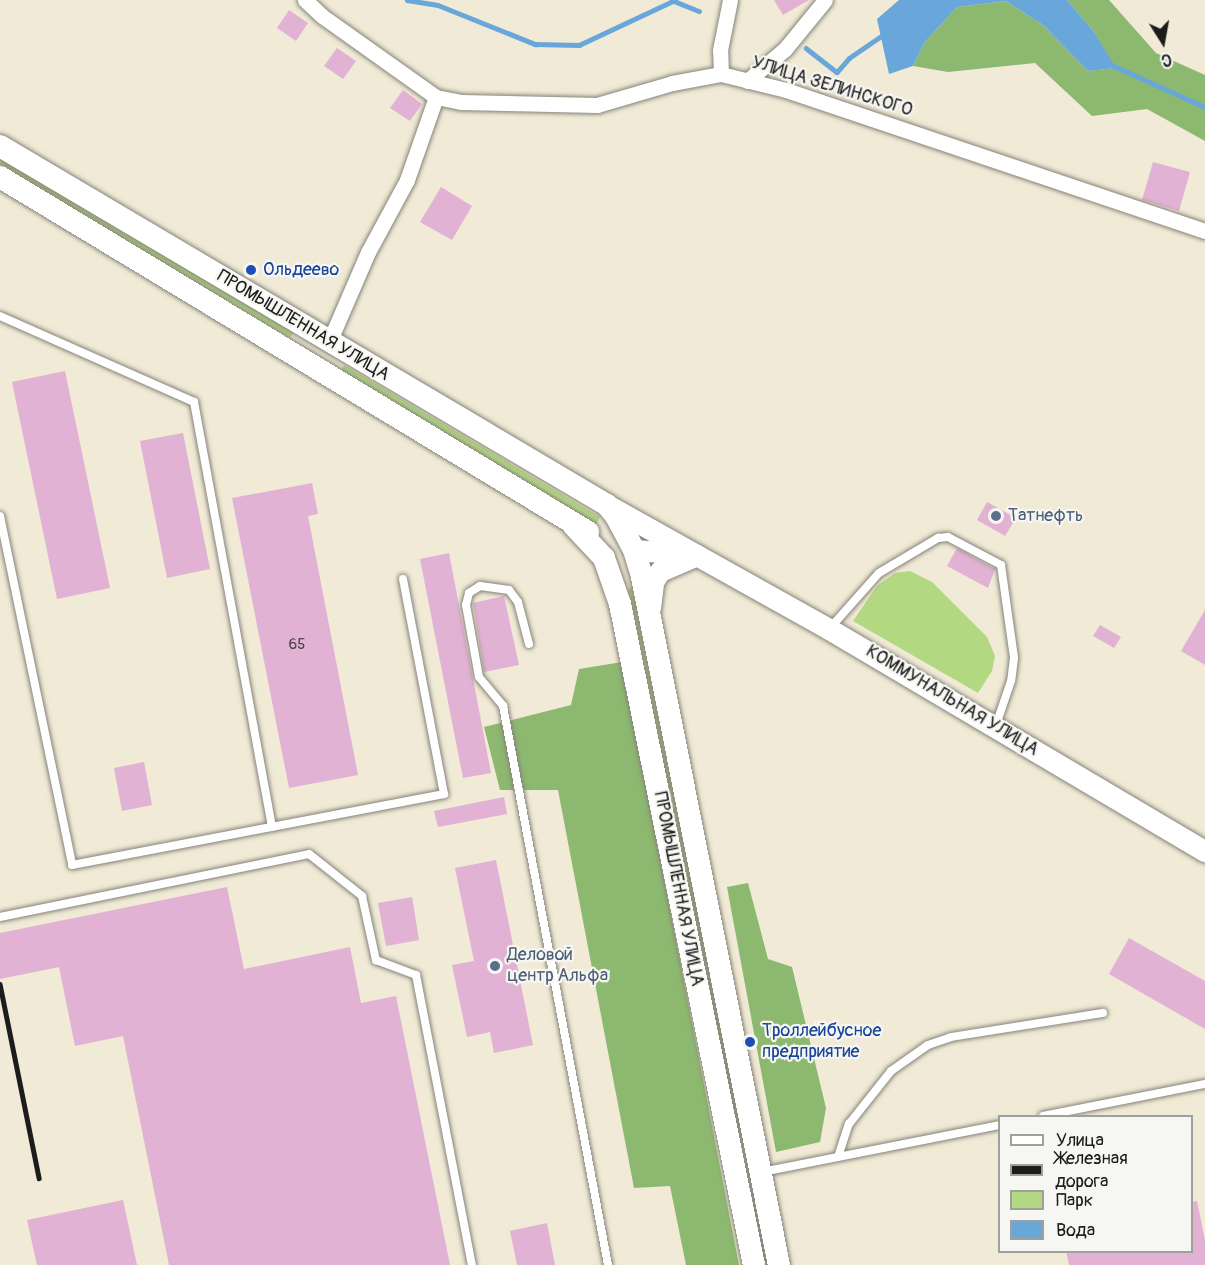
<!DOCTYPE html>
<html>
<head>
<meta charset="utf-8">
<style>
	body { margin:0 }
	#map { position:relative; width:1205px; height:1265px; overflow:hidden; background:#f0ead6; font-family:Pangolin,sans-serif }
	div>[style] { position:absolute }
	.green>* { inset:0; background:#b2d882 }
	.forest>* { inset:0; background:#8db870 }
	.water>* { inset:0; background:#69a6da }
	.stream>* { height:4.5px; margin:-2.25px; padding:0 2.25px; transform-origin:2.25px; border-radius:2.25px; background:#69a6da }
	.building>* { inset:0; background:#e1b2d3 }
	.roads { filter:drop-shadow(0 0 2px #868379) drop-shadow(0 0 2px #868379) }
	.service>* { height:8px; margin:-4px; padding:0 4px; transform-origin:4px; border-radius:4px; background:#fff }
	.minor>* { height:15px; margin:-7.5px; padding:0 7.5px; transform-origin:7.5px; border-radius:7.5px; background:#fff }
	.secondary>* { height:21px; margin:-10.5px; padding:0 10.5px; transform-origin:10.5px; border-radius:10.5px; background:#fff }
	.primary>* { height:22px; margin:-11px; padding:0 11px; transform-origin:11px; border-radius:11px; background:#fff }
	.rail>* { height:4.5px; margin:-2.25px; padding:0 2.25px; transform-origin:2.25px; border-radius:2.25px; background:#1c1c1c }
	.dots>* { width:16px; height:16px; translate:-50% -50%; box-sizing:border-box; border:3px solid #f6f6f2; border-radius:50% }
	span { translate:-50% -50%; white-space:nowrap; text-align:center; line-height:1.15; -webkit-text-stroke:4.5px #f6f6f2; paint-order:stroke }
	.number-label { font-size:15px; color:#4d424a }
	.number-label span { -webkit-text-stroke-width:0 }
	.street-label { font-size:18px; color:#1c1c1c }
	.transit-label { font-size:18px; color:#164399 }
	.left { translate:0 -50%; text-align:left }
	.service-label { font-size:18px; color:#4e5e75 }
	.legend { position:absolute; left:998px; top:1115px; width:195px; height:138px; box-sizing:border-box; background:#f6f6f2; border:2px solid #9f9f9c; margin:0; padding:8px 10px; list-style:none; font-size:18px; color:#1c1c1c }
	.legend li { display:flex; align-items:center; gap:12px; height:30px }
	.legend b { width:30px; border:2px solid #9f9f9c }
	.north { position:absolute; left:1133px; top:12px; width:60px; height:60px; -webkit-text-stroke:4px #f6f6f2; paint-order:stroke; rotate:169deg; font-size:16px; font-weight:700; line-height:24px; text-align:center; color:#1c1c1c }
	.north::after { content:''; display:block; margin:auto; width:21px; height:27px; background:#1c1c1c; clip-path:polygon(50% 0,100% 100%,50% 72%,0 100%) }
</style>
</head>
<body>
<div id="map">
	<div class="green">
		<i style="clip-path:polygon(0 156px,294px 331px,290px 338px,0 166px)"></i>
		<i style="clip-path:polygon(344px 365px,600px 517px,596px 525px,339px 373px)"></i>
		<i style="clip-path:polygon(910px 571px,932px 582px,987px 637px,995px 656px,992px 671px,978px 693px,853px 621px,877px 586px,895px 573px)"></i>
		<i style="clip-path:polygon(634px 584px,743px 1126px,734px 1127px,629px 604px,628px 590px)"></i>
	</div>
	<div class="forest">
		<i style="clip-path:polygon(1067px 0,1109px 0,1156px 53px,1205px 75px,1205px 141px,1147px 109px,1092px 116px,1035px 63px,948px 72px,913px 66px,925px 42px,957px 7px,1006px 1px,1043px 25px,1088px 71px,1115px 68px,1094px 32px)"></i>
		<i style="clip-path:polygon(622px 662px,739px 1265px,686px 1265px,670px 1186px,634px 1188px,558px 790px,500px 790px,484px 727px,571px 705px,579px 669px)"></i>
		<i style="clip-path:polygon(748px 883px,768px 959px,792px 967px,826px 1108px,820px 1142px,776px 1152px,727px 887px)"></i>
	</div>
	<div class="water">
		<i style="clip-path:polygon(899px 0,1067px 0,1094px 32px,1116px 68px,1088px 71px,1043px 25px,1006px 1px,957px 7px,925px 42px,913px 66px,889px 74px,877px 19px)"></i>
	</div>
	<div class="stream">
		<i style="left:407px;top:0;width:31px;rotate:9deg"></i>
		<i style="left:438px;top:5px;width:105px;rotate:21.9deg"></i>
		<i style="left:535px;top:44px;width:44px;rotate:1.3deg"></i>
		<i style="left:579px;top:45px;width:106px;rotate:-25.1deg"></i>
		<i style="left:674px;top:1px;width:27px;rotate:22deg"></i>
		<i style="left:806px;top:48px;width:39px;rotate:38deg"></i>
		<i style="left:837px;top:72px;width:18px;rotate:-49deg"></i>
		<i style="left:849px;top:58px;width:42px;rotate:-34.4deg"></i>
		<i style="left:1112px;top:65px;width:102px;rotate:24.3deg"></i>
	</div>
	<div class="building">
		<i style="clip-path:polygon(774px 0,809px 0,783px 15px)"></i>
		<i style="clip-path:polygon(289px 10px,308px 23px,296px 41px,277px 28px)"></i>
		<i style="clip-path:polygon(337px 48px,356px 61px,343px 79px,324px 66px)"></i>
		<i style="clip-path:polygon(403px 90px,422px 104px,410px 121px,390px 108px)"></i>
		<i style="clip-path:polygon(1153px 162px,1190px 172px,1179px 211px,1142px 200px)"></i>
		<i style="clip-path:polygon(441px 187px,472px 206px,452px 240px,420px 222px)"></i>
		<i style="clip-path:polygon(65px 371px,110px 588px,57px 599px,12px 382px)"></i>
		<i style="clip-path:polygon(183px 433px,210px 569px,167px 578px,140px 441px)"></i>
		<i style="clip-path:polygon(312px 483px,318px 514px,308px 516px,358px 775px,289px 788px,232px 498px)"></i>
		<i style="clip-path:polygon(987px 502px,1016px 518px,1005px 536px,977px 520px)"></i>
		<i style="clip-path:polygon(957px 548px,995px 569px,988px 588px,947px 566px)"></i>
		<i style="clip-path:polygon(449px 553px,491px 773px,463px 778px,420px 559px)"></i>
		<i style="clip-path:polygon(504px 596px,519px 665px,484px 672px,473px 603px)"></i>
		<i style="clip-path:polygon(1205px 610px,1205px 665px,1181px 651px)"></i>
		<i style="clip-path:polygon(1100px 625px,1121px 637px,1114px 648px,1093px 636px)"></i>
		<i style="clip-path:polygon(144px 762px,152px 805px,122px 811px,114px 768px)"></i>
		<i style="clip-path:polygon(504px 797px,507px 814px,438px 827px,434px 811px)"></i>
		<i style="clip-path:polygon(496px 860px,533px 1045px,494px 1053px,490px 1032px,467px 1037px,452px 965px,474px 961px,455px 868px)"></i>
		<i style="clip-path:polygon(227px 887px,244px 969px,350px 947px,361px 1003px,396px 996px,450px 1265px,169px 1265px,123px 1036px,75px 1046px,59px 967px,0 979px,0 933px)"></i>
		<i style="clip-path:polygon(412px 897px,419px 940px,386px 946px,378px 903px)"></i>
		<i style="clip-path:polygon(1129px 938px,1205px 981px,1205px 1029px,1109px 974px)"></i>
		<i style="clip-path:polygon(123px 1200px,137px 1265px,37px 1265px,27px 1220px)"></i>
		<i style="clip-path:polygon(1197px 1201px,1205px 1240px,1205px 1265px,1069px 1265px,1066px 1251px,1191px 1251px,1191px 1202px)"></i>
		<i style="clip-path:polygon(547px 1223px,555px 1265px,517px 1265px,510px 1231px)"></i>
	</div>
	<div class="roads">
		<div class="service">
			<i style="left:0;top:316px;width:212px;rotate:23.9deg"></i>
			<i style="left:194px;top:402px;width:432px;rotate:79.6deg"></i>
			<i style="left:0;top:516px;width:356px;rotate:78.3deg"></i>
			<i style="left:72px;top:865px;width:379px;rotate:-10.8deg"></i>
			<i style="left:444px;top:794px;width:219px;rotate:-100.8deg"></i>
			<i style="left:831px;top:627px;width:72px;rotate:-48.4deg"></i>
			<i style="left:879px;top:573px;width:69px;rotate:-30.7deg"></i>
			<i style="left:938px;top:538px;width:10px;rotate:-6deg"></i>
			<i style="left:948px;top:537px;width:60px;rotate:27.8deg"></i>
			<i style="left:1001px;top:565px;width:94px;rotate:82deg"></i>
			<i style="left:1014px;top:658px;width:23px;rotate:97deg"></i>
			<i style="left:1011px;top:681px;width:46px;rotate:108.8deg"></i>
			<i style="left:529px;top:644px;width:43px;rotate:-104.7deg"></i>
			<i style="left:518px;top:602px;width:15px;rotate:-127deg"></i>
			<i style="left:509px;top:590px;width:29px;rotate:-172deg"></i>
			<i style="left:480px;top:586px;width:13px;rotate:148deg"></i>
			<i style="left:469px;top:593px;width:12px;rotate:104deg"></i>
			<i style="left:466px;top:605px;width:73px;rotate:79.8deg"></i>
			<i style="left:479px;top:677px;width:38px;rotate:50deg"></i>
			<i style="left:503px;top:706px;width:569px;rotate:79.36deg"></i>
			<i style="left:0;top:917px;width:315px;rotate:-11.5deg"></i>
			<i style="left:309px;top:854px;width:68px;rotate:38.4deg"></i>
			<i style="left:362px;top:896px;width:66px;rotate:77.7deg"></i>
			<i style="left:376px;top:960px;width:43px;rotate:20.6deg"></i>
			<i style="left:416px;top:975px;width:295px;rotate:79.1deg"></i>
			<i style="left:1043px;top:1116px;width:165px;rotate:-11.2deg"></i>
			<i style="left:838px;top:1157px;width:35px;rotate:-72deg"></i>
			<i style="left:849px;top:1124px;width:68px;rotate:-51.6deg"></i>
			<i style="left:891px;top:1071px;width:45px;rotate:-35.1deg"></i>
			<i style="left:928px;top:1045px;width:24px;rotate:-19deg"></i>
			<i style="left:951px;top:1037px;width:154px;rotate:-9deg"></i>
			<i style="left:762px;top:1172px;width:243px;rotate:-11.2deg"></i>
		</div>
		<div class="minor">
			<i style="left:305px;top:0;width:23px;rotate:43deg"></i>
			<i style="left:322px;top:16px;width:140px;rotate:35.4deg"></i>
			<i style="left:436px;top:97px;width:88px;rotate:109.3deg"></i>
			<i style="left:407px;top:180px;width:82px;rotate:118.4deg"></i>
			<i style="left:368px;top:252px;width:98px;rotate:113.4deg"></i>
			<i style="left:721px;top:74px;width:24px;rotate:-92deg"></i>
			<i style="left:720px;top:50px;width:51px;rotate:-78.7deg"></i>
			<i style="left:747px;top:81px;width:50px;rotate:-40.1deg"></i>
			<i style="left:785px;top:49px;width:63px;rotate:-50.8deg"></i>
			<i style="left:436px;top:97px;width:25px;rotate:11deg"></i>
			<i style="left:461px;top:102px;width:136px;rotate:1.3deg"></i>
			<i style="left:597px;top:105px;width:78px;rotate:-16.3deg"></i>
			<i style="left:672px;top:83px;width:50px;rotate:-10.4deg"></i>
			<i style="left:721px;top:74px;width:67px;rotate:13.8deg"></i>
			<i style="left:786px;top:90px;width:442px;rotate:18.6deg"></i>
		</div>
		<div class="secondary">
			<i style="left:607px;top:505px;width:254px;rotate:29.2deg"></i>
			<i style="left:829px;top:629px;width:437px;rotate:30.6deg"></i>
			<i style="left:634px;top:550px;width:54px;rotate:4.2deg"></i>
			<i style="left:650px;top:608px;width:26px;rotate:-83deg"></i>
			<i style="left:653px;top:582px;width:13px;rotate:-58deg"></i>
			<i style="left:660px;top:571px;width:40px;rotate:-23.4deg"></i>
		</div>
		<div class="primary">
			<i style="left:0;top:146px;width:705px;rotate:30.6deg"></i>
			<i style="left:607px;top:505px;width:14px;rotate:51deg"></i>
			<i style="left:616px;top:516px;width:38px;rotate:62deg"></i>
			<i style="left:634px;top:550px;width:28px;rotate:73deg"></i>
			<i style="left:642px;top:577px;width:702px;rotate:78.74deg"></i>
			<i style="left:0;top:177px;width:687px;rotate:31.12deg"></i>
			<i style="left:574px;top:526px;width:44px;rotate:46.8deg"></i>
			<i style="left:604px;top:558px;width:49px;rotate:70.8deg"></i>
			<i style="left:620px;top:604px;width:674px;rotate:78.54deg"></i>
		</div>
	</div>
	<div class="rail">
		<i style="left:0;top:984px;width:198px;rotate:78.6deg"></i>
	</div>
	<div class="dots">
		<i style="left:251px;top:270px;background:#1a4fb4"></i>
		<i style="left:996px;top:516px;background:#5c6f8a"></i>
		<i style="left:495px;top:966px;background:#5c6f8a"></i>
		<i style="left:750px;top:1042px;background:#1a4fb4"></i>
	</div>
	<div class="number-label">
		<span style="left:297px;top:645px">65</span>
	</div>
	<div class="street-label">
		<span style="left:832px;top:87px;rotate:17deg">УЛИЦА ЗЕЛИНСКОГО</span>
		<span style="left:303px;top:326px;rotate:31deg">ПРОМЫШЛЕННАЯ УЛИЦА</span>
		<span style="left:952px;top:701px;rotate:31deg">КОММУНАЛЬНАЯ УЛИЦА</span>
		<span style="left:678px;top:889px;rotate:79deg">ПРОМЫШЛЕННАЯ УЛИЦА</span>
	</div>
	<div class="transit-label">
		<span class="left" style="left:263px;top:270px">Ольдеево</span>
		<span class="left" style="left:762px;top:1042px">Троллейбусное<br>предприятие</span>
	</div>
	<div class="service-label">
		<span class="left" style="left:1008px;top:516px">Татнефть</span>
		<span class="left" style="left:507px;top:966px">Деловой<br>центр Альфа</span>
	</div>
	<ul class="legend">
	<li><b style="height:8px;background:#fff"></b>Улица</li>
	<li><b style="height:8px;background:#1c1c1c"></b>Железная дорога</li>
	<li><b style="height:16px;background:#b2d882"></b>Парк</li>
	<li><b style="height:16px;background:#69a6da"></b>Вода</li>
	</ul>
	<div class="north">С</div>
</div>
</body>
</html>
